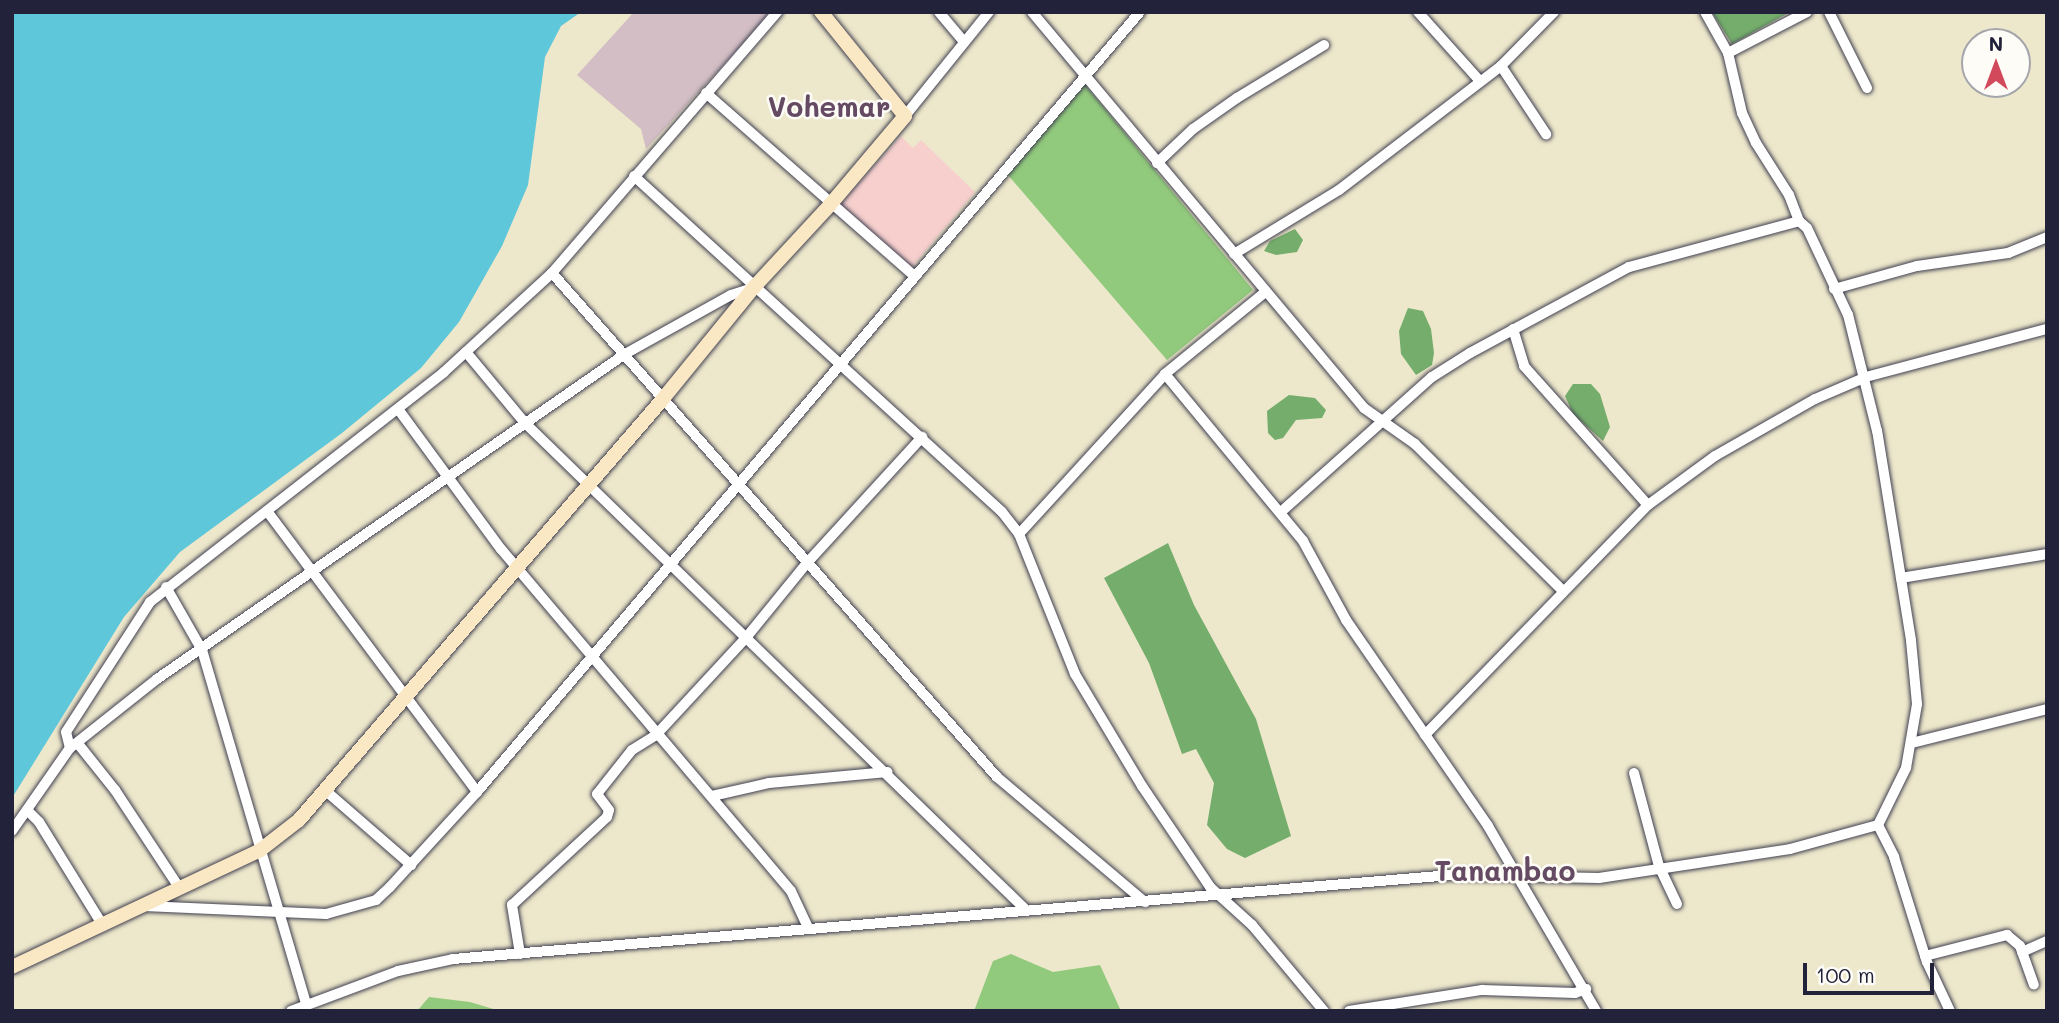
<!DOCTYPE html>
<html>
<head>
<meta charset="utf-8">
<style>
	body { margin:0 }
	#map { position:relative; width:2059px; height:1023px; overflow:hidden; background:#ede7cb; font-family:Mali,sans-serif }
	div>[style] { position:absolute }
	.built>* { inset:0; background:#f7d0ce }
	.industrial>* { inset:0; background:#d2bec4 }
	.green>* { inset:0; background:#92ca7d }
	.forest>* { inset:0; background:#75ae6c }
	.water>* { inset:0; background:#5ec7d9 }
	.roads { filter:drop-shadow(0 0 2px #404051) drop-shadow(0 0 2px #404051) }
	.street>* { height:10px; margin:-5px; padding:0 5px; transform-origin:5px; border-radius:5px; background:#fff }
	.secondary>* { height:14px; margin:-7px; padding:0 7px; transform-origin:7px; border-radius:7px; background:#fae7c3 }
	span { translate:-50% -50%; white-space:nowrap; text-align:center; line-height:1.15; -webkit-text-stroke:5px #fdfcf7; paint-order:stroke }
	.district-label { font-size:28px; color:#644a62; font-weight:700 }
	.frame { position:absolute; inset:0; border:14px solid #22223b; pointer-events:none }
	.north { position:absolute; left:1961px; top:28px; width:70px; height:70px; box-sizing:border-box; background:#fdfcf7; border:2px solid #a5a5ac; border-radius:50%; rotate:0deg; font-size:19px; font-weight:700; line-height:28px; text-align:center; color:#22223b }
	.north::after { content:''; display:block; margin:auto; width:24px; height:32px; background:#d1495b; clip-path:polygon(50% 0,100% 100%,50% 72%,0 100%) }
	.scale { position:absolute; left:1803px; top:963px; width:131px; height:32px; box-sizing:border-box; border:4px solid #22223b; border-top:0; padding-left:9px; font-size:21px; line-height:24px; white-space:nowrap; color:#22223b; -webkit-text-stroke:5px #fdfcf7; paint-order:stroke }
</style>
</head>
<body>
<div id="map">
	<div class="built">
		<i style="clip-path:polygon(901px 136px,913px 148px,921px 140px,975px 192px,911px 268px,839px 205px)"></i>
	</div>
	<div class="industrial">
		<i style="clip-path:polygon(634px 12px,772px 12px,646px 149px,641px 129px,577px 75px)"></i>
	</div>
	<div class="green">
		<i style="clip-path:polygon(1083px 82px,1253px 290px,1167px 360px,1008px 175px)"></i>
		<i style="clip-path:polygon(1011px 954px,1053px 972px,1100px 965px,1121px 1011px,974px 1011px,993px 961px)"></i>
		<i style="clip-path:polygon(429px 997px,470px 1002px,500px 1011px,417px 1011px)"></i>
	</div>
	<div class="forest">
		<i style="clip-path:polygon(1712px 12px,1790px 12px,1732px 44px)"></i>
		<i style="clip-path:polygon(1295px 229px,1303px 240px,1297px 252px,1276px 255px,1264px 251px,1270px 241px)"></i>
		<i style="clip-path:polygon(1408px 308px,1423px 311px,1431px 329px,1434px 353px,1432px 365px,1416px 375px,1401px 354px,1399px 331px)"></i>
		<i style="clip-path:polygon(1573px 384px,1591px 384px,1600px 394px,1610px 427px,1603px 441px,1573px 414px,1565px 396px)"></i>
		<i style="clip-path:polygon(1289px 395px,1315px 398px,1326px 410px,1322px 418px,1296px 420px,1283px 438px,1275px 440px,1268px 433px,1267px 411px)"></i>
		<i style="clip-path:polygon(1168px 543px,1194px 605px,1256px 719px,1291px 836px,1245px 858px,1227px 849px,1207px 825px,1214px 783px,1196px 749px,1182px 754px,1149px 663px,1104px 578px)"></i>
	</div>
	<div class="water">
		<i style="clip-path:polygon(12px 12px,581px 12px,561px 26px,545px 57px,528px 185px,502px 246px,459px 322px,421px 368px,342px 433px,180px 552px,124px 617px,12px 798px)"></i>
	</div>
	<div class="roads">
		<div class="street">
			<i style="left:939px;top:12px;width:39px;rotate:50deg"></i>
			<i style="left:1032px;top:12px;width:517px;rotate:50.02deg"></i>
			<i style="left:1364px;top:408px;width:62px;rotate:35.2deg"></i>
			<i style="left:1415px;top:444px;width:207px;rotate:44.8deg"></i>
			<i style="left:1418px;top:12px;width:91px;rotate:48.1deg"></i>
			<i style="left:1829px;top:12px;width:85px;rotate:63.4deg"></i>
			<i style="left:1728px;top:53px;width:89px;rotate:-27.4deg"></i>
			<i style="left:1501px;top:66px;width:82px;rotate:56.5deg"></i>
			<i style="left:706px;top:93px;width:277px;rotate:41.3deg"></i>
			<i style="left:905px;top:116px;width:134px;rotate:-51.1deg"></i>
			<i style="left:1157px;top:163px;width:50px;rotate:-43.4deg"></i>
			<i style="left:1193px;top:129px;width:54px;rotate:-35.2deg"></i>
			<i style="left:1237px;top:98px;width:102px;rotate:-31.3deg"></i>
			<i style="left:634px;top:176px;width:498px;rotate:42.4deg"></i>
			<i style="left:1002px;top:512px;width:28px;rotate:52deg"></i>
			<i style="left:1019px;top:534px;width:151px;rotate:68.2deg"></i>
			<i style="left:1075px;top:674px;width:131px;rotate:59.1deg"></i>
			<i style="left:1142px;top:786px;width:122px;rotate:56deg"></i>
			<i style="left:1210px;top:887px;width:57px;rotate:42.1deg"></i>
			<i style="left:1252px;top:925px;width:112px;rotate:50.1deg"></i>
			<i style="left:1234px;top:254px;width:123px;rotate:-31.4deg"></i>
			<i style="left:1339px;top:190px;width:204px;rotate:-37.4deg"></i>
			<i style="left:1501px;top:66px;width:76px;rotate:-45.5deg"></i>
			<i style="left:552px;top:273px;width:672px;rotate:48.56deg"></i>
			<i style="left:997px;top:777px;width:194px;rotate:40.2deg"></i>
			<i style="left:1834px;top:289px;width:86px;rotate:-15.5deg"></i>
			<i style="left:1917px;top:266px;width:92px;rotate:-8.1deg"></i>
			<i style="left:2008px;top:253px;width:42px;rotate:-22.3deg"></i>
			<i style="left:1513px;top:329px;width:39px;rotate:73deg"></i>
			<i style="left:1524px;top:366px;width:186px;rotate:48.3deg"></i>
			<i style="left:466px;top:352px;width:92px;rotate:50.3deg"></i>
			<i style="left:525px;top:423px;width:700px;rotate:44.19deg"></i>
			<i style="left:1165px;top:374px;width:217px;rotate:50.4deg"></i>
			<i style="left:1303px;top:541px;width:90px;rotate:61.4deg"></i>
			<i style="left:1346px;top:620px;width:250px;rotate:55.4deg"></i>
			<i style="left:1488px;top:826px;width:214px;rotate:59.7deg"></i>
			<i style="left:398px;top:409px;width:174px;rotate:53.7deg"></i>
			<i style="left:501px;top:549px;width:448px;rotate:49.7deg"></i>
			<i style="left:791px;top:891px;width:40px;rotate:65deg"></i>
			<i style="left:267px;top:511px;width:351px;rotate:53.2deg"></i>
			<i style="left:1282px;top:511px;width:201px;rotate:-41.8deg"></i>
			<i style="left:1432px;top:377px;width:45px;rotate:-32.3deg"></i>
			<i style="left:1470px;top:353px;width:181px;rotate:-28.4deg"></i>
			<i style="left:1629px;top:267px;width:176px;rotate:-15.1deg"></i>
			<i style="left:1019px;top:534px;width:217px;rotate:-47.6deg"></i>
			<i style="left:1165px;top:374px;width:128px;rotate:-39.3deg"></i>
			<i style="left:1901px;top:578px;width:148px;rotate:-9.3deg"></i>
			<i style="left:166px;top:587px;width:73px;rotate:60.3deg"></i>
			<i style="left:202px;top:650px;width:368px;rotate:73.6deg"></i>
			<i style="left:1425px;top:735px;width:320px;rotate:-45.9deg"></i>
			<i style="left:1648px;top:505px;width:83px;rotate:-36.2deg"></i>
			<i style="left:1715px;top:456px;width:115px;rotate:-29.7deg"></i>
			<i style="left:1815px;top:399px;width:56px;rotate:-23.3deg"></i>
			<i style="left:1866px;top:377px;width:187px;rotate:-14.9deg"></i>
			<i style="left:1912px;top:743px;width:139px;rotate:-14.1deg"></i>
			<i style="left:79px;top:745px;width:58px;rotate:51.3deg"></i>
			<i style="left:115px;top:790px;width:115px;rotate:56.7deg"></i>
			<i style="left:70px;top:748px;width:16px;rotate:-104deg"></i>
			<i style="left:66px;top:732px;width:155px;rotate:-57.1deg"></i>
			<i style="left:150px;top:602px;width:373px;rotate:-38deg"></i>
			<i style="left:444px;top:372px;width:147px;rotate:-42.5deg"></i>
			<i style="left:552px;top:273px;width:345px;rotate:-49.2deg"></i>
			<i style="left:1634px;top:773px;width:96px;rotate:75deg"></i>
			<i style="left:1659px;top:866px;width:42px;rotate:64.7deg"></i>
			<i style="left:326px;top:791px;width:113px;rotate:41deg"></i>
			<i style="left:712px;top:796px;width:58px;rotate:-12.8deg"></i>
			<i style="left:769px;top:783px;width:119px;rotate:-5.3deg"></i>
			<i style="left:27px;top:810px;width:17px;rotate:45deg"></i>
			<i style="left:39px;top:822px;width:120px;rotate:58.3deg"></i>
			<i style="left:1878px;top:825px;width:36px;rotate:63deg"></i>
			<i style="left:1894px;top:857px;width:110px;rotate:72.6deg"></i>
			<i style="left:1927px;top:962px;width:54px;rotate:64.9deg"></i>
			<i style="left:12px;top:831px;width:101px;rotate:-55.1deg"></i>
			<i style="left:70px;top:748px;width:111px;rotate:-38.4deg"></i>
			<i style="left:157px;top:679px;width:570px;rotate:-34.78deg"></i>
			<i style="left:625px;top:354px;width:121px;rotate:-29.1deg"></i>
			<i style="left:731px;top:295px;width:23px;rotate:-18deg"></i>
			<i style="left:144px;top:906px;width:182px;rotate:2.5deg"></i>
			<i style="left:326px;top:914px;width:52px;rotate:-15.6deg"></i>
			<i style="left:376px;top:900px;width:19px;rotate:-43deg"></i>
			<i style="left:390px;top:887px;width:129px;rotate:-47.5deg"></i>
			<i style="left:477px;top:792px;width:1024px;rotate:-49.64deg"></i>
			<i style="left:2022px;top:952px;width:27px;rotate:-24deg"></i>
			<i style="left:520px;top:954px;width:50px;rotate:-99.3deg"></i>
			<i style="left:512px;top:905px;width:129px;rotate:-42.8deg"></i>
			<i style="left:607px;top:817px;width:7px;rotate:-74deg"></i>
			<i style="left:609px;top:810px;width:20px;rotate:-127deg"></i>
			<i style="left:597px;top:794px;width:56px;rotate:-51.5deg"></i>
			<i style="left:632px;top:750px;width:28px;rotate:-32deg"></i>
			<i style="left:656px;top:735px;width:131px;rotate:-47.2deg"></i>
			<i style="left:745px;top:639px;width:98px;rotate:-50.8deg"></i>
			<i style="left:807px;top:563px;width:171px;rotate:-47.6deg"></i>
			<i style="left:1925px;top:956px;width:85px;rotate:-14.4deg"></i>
			<i style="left:2007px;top:935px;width:17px;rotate:40deg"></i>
			<i style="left:2020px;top:946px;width:41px;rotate:70.3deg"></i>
			<i style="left:291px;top:1011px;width:114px;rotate:-20.5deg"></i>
			<i style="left:398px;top:971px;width:56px;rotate:-12.3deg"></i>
			<i style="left:453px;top:959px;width:1003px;rotate:-4.81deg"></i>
			<i style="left:1452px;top:875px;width:147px;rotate:1.2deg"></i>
			<i style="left:1599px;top:878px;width:193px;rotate:-8.6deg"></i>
			<i style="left:1790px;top:849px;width:91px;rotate:-15.3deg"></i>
			<i style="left:1878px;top:825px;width:64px;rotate:-63.8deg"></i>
			<i style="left:1906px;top:768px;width:65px;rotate:-80.2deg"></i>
			<i style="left:1917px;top:704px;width:64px;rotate:-95.4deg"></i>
			<i style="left:1911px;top:640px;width:212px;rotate:-99.2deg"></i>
			<i style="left:1877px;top:431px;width:120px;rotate:-104deg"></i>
			<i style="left:1848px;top:315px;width:96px;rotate:-115.2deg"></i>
			<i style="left:1807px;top:228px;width:11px;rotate:-139deg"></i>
			<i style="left:1799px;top:221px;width:28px;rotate:-111deg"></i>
			<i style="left:1789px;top:195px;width:62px;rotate:-122.4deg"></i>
			<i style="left:1756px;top:143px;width:33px;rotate:-115deg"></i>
			<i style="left:1742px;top:113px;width:62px;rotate:-103.1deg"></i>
			<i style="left:1728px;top:53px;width:47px;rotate:-119.3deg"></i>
			<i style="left:1349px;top:1011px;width:135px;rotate:-9deg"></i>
			<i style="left:1482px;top:990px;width:93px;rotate:1.8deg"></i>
			<i style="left:1575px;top:993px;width:12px;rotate:-20deg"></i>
		</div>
		<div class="secondary">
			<i style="left:12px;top:967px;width:273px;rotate:-25.2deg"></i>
			<i style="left:259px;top:851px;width:51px;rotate:-37.8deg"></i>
			<i style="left:299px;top:820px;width:555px;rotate:-49.16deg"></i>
			<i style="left:662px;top:400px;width:146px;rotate:-50.8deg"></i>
			<i style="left:754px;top:287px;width:110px;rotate:-47.2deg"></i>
			<i style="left:829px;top:206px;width:118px;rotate:-49.8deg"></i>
			<i style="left:905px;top:116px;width:134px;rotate:-128.9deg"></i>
		</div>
	</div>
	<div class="district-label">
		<span style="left:829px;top:106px">Vohemar</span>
		<span style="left:1505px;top:870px">Tanambao</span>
	</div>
	<div class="frame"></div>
	<div class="north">N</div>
	<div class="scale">100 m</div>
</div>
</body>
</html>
